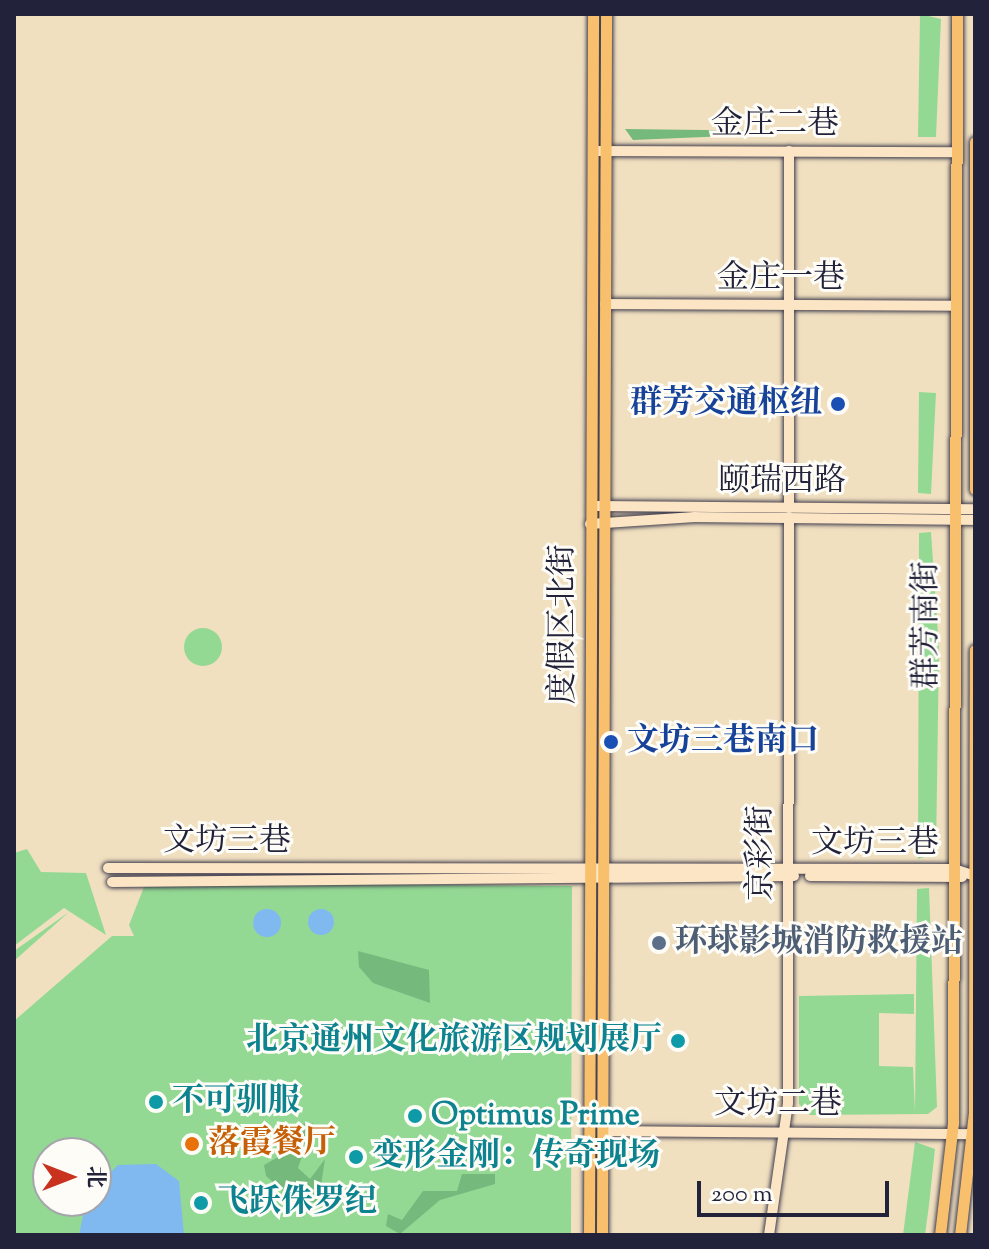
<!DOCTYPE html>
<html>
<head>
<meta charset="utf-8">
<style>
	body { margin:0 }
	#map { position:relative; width:989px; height:1249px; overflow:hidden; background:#f1e0c0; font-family:"Sorts Mill Goudy","Noto Serif SC",serif }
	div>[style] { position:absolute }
	.green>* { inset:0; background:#93d993 }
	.round { border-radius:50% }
	.forest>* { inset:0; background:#76b97d }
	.water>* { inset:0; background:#80b8f0 }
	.roads { filter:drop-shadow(0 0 2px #413e4f) drop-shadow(0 0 2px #413e4f) }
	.secondary>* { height:10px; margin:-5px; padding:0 5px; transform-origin:5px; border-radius:5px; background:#fce5c4 }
	.primary>* { height:11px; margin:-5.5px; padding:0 5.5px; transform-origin:5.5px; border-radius:5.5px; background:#f8bf6c }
	.dots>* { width:22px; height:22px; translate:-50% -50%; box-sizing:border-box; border:4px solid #fdfcf7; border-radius:50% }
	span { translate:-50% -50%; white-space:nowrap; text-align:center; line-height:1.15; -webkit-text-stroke:6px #fdfcf7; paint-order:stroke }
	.street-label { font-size:32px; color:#22223b }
	.transit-label { font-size:32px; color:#164399; font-weight:700 }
	.right { translate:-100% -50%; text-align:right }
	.left { translate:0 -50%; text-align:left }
	.service-label { font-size:32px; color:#4e5e75; font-weight:700 }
	.culture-label { font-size:32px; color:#0d838f; font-weight:700 }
	.food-label { font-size:32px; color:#c56008; font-weight:700 }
	.frame { position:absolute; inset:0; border:16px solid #22223b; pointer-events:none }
	.north { position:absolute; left:32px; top:1137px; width:80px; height:80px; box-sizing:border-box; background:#fdfcf7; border:2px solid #a5a5ac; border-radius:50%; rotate:90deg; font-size:22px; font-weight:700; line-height:32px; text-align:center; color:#22223b }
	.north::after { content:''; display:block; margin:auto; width:28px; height:36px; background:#c8321e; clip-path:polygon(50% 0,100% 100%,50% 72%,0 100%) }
	.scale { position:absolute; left:697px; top:1181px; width:192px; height:36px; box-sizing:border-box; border:4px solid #22223b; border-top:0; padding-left:10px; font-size:24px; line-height:28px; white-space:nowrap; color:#22223b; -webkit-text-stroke:6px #fdfcf7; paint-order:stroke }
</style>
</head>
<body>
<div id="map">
	<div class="green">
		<i style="clip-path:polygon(920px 14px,941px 19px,936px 137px,918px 137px)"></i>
		<i style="clip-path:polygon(919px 392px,936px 393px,931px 494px,918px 493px)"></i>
		<i style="clip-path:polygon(931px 532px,939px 649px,936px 853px,918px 859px,919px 533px)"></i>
		<i class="round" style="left:184px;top:628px;width:38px;height:38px"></i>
		<i style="clip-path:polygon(27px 849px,41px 872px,86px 873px,106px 935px,64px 908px,14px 946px,14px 853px)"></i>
		<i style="clip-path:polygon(evenodd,225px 883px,572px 886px,571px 1235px,14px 1235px,14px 1021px,112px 936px,134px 936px,129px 925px,144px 887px,225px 883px,48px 1153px,96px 1153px,96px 1201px,48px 1201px,48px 1153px)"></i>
		<i style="clip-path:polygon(929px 888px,937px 1107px,928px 1114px,810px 1115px,799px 1104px,799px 996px,914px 994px,914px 1014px,879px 1013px,879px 1066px,913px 1067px,915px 1112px,917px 889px)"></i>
		<i style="clip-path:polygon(69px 912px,14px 961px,14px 951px)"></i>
		<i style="clip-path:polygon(915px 1142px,935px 1149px,929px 1205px,925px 1235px,903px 1235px)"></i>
	</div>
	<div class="forest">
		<i style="clip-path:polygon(625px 129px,777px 131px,777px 134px,633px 140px)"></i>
		<i style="clip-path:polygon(358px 951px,429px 970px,430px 1003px,373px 983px,359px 967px)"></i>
		<i style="clip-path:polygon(313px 1123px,298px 1168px,310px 1179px,325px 1159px,320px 1192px,330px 1203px,295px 1201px,266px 1176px,264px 1165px,289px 1151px,299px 1124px)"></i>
		<i style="clip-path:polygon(462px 1174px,495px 1174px,495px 1184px,440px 1200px,400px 1234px,386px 1226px,388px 1214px,402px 1220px,423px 1191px,457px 1191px)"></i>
	</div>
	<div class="water">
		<i class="round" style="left:253px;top:909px;width:28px;height:28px"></i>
		<i class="round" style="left:308px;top:909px;width:26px;height:26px"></i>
		<i style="clip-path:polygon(156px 1164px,179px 1181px,184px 1235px,79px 1235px,86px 1201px,96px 1201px,96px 1187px,118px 1165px)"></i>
	</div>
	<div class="roads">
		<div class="secondary">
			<i style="left:598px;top:151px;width:358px;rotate:0.2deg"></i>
			<i style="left:605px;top:304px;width:350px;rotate:0.3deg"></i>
			<i style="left:598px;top:506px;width:377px;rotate:0.5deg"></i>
			<i style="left:789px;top:507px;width:356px;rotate:-90deg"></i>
			<i style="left:590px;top:524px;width:105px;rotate:-3.8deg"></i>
			<i style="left:695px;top:517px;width:280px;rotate:0.6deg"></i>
			<i style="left:108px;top:868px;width:846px;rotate:0.07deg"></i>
			<i style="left:954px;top:869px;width:20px;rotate:18deg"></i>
			<i style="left:810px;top:876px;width:152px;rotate:0.4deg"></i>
			<i style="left:112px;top:882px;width:682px;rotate:-0.5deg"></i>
			<i style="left:603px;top:1131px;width:372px;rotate:0.5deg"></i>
			<i style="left:769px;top:1235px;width:133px;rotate:-81.8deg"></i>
			<i style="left:788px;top:1103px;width:586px;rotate:-89.9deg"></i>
		</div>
		<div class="primary">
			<i style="left:975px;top:142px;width:347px;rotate:90deg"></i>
			<i style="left:589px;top:1235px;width:1221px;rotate:-89.81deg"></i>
			<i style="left:602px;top:1235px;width:1221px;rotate:-89.81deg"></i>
			<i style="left:940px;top:1235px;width:113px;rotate:-83.4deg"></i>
			<i style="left:953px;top:1123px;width:1109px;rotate:-89.79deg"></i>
			<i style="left:960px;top:1235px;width:123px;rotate:-83.5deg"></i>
			<i style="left:974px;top:1113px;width:463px;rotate:-89.9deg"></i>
		</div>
	</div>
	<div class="dots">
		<i style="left:838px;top:404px;background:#1a4fb4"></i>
		<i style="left:611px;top:742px;background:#1a4fb4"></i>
		<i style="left:659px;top:943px;background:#5c6f8a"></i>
		<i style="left:678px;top:1041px;background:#0f9aa8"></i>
		<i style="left:156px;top:1102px;background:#0f9aa8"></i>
		<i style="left:415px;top:1116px;background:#0f9aa8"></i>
		<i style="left:192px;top:1144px;background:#e8710a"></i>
		<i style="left:356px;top:1157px;background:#0f9aa8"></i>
		<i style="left:201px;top:1203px;background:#0f9aa8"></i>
	</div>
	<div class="street-label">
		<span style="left:775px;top:125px">金庄二巷</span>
		<span style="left:781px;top:279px">金庄一巷</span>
		<span style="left:782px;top:482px">颐瑞西路</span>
		<span style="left:564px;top:624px;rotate:-90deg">度假区北街</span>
		<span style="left:928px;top:625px;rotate:-90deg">群芳南街</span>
		<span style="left:227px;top:842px">文坊三巷</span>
		<span style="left:875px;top:844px">文坊三巷</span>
		<span style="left:762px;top:853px;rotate:-90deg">京彩街</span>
		<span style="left:778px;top:1105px">文坊二巷</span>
	</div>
	<div class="transit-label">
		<span class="right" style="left:822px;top:404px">群芳交通枢纽</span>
		<span class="left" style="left:627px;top:742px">文坊三巷南口</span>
	</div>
	<div class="service-label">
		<span class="left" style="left:675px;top:943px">环球影城消防救援站</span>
	</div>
	<div class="culture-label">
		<span class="right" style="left:662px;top:1041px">北京通州文化旅游区规划展厅</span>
		<span class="left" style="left:172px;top:1102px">不可驯服</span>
		<span class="left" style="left:431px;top:1116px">Optimus Prime</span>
		<span class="left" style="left:372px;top:1157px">变形金刚：传奇现场</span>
		<span class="left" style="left:217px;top:1203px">飞跃侏罗纪</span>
	</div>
	<div class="food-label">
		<span class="left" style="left:208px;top:1144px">落霞餐厅</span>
	</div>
	<div class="frame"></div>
	<div class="north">北</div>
	<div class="scale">200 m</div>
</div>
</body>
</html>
